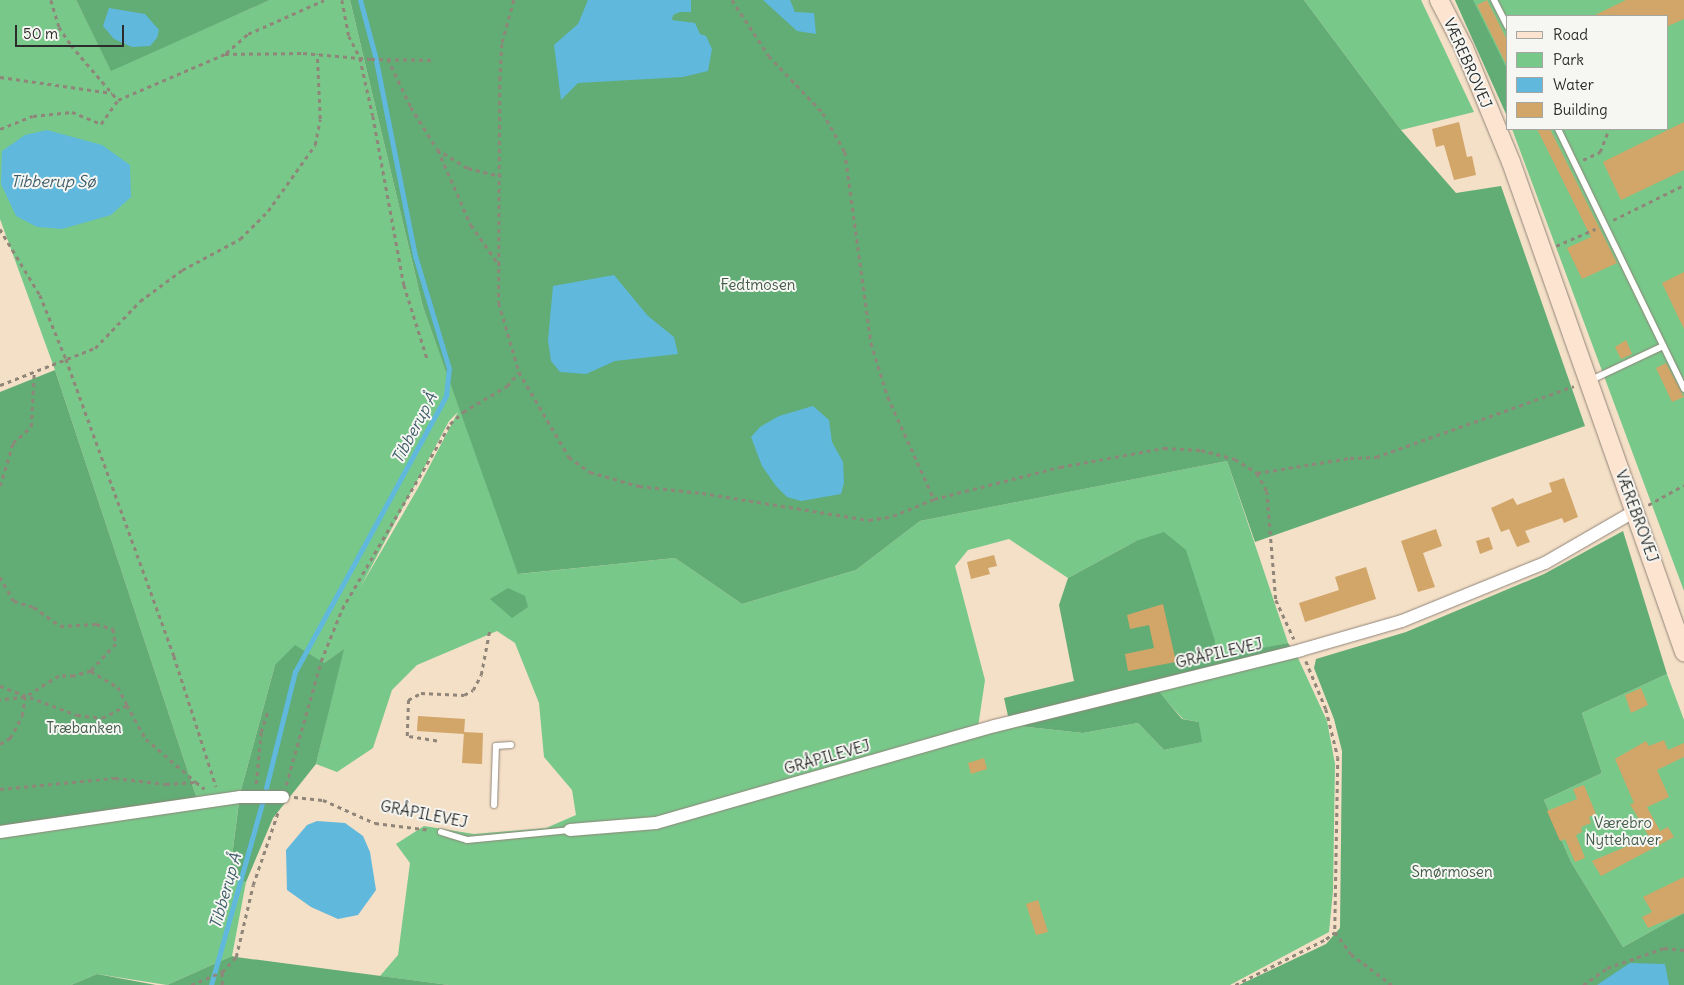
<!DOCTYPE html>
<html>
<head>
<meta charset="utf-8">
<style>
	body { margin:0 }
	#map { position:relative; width:1684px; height:985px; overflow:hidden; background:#f4dfc7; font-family:Delius,sans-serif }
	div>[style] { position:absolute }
	.green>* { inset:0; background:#78c88a }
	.forest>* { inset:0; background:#62ac76 }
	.water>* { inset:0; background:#60b8dd }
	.stream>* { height:4.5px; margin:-2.25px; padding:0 2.25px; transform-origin:2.25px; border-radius:2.25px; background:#60b8dd }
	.building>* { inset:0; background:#d2a569 }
	.path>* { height:2.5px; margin-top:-1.25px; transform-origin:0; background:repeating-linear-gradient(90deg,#908579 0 4px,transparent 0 8px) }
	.roads { filter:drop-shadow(0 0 1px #908579) drop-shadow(0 0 1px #908579) }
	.lane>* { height:6px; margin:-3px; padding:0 3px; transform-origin:3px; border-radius:3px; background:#fff }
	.street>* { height:12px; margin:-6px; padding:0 6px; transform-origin:6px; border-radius:6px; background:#fff }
	.secondary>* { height:18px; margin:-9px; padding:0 9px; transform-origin:9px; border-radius:9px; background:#fde4d1 }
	span { translate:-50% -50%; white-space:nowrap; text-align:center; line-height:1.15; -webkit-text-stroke:4px #f6f6f2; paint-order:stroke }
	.street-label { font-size:15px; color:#2b2b2b }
	.park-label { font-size:15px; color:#425a48 }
	.water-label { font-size:16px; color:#3e5c69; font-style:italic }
	.legend { position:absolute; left:1506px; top:15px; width:162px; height:115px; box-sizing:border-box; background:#f6f6f2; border:1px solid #a5a5a2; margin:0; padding:6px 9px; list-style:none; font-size:15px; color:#2b2b2b }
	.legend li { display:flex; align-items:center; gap:10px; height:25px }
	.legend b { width:25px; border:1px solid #a5a5a2 }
	.scale { position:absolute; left:15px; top:25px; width:109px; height:22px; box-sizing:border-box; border:2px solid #2b2b2b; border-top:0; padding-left:6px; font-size:15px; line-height:18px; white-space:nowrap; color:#2b2b2b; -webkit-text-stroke:4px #f6f6f2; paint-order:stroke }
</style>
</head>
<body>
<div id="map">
	<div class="green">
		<i style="clip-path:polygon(evenodd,0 0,76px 0,111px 70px,270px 0,350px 0,423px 307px,519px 574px,675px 558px,742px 604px,856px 570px,920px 521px,1227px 461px,1288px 643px,1213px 658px,1136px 541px,1068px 578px,1009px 539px,968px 550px,955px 566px,985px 680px,977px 734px,1010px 725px,1083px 733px,1138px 723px,1164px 750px,1201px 742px,1199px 722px,1183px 719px,1154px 687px,1298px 658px,1327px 721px,1335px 764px,1333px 891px,1329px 932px,1230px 985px,449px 985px,380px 976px,398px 955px,410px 863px,396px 844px,424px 826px,474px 834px,546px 828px,576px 815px,572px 790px,544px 757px,539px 703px,515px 643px,497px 631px,417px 665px,392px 690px,373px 748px,337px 772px,316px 764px,343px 650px,324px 663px,275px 665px,240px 794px,197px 799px,55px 370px,0 219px,0 0,458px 412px,418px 488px,360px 588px,449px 421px,458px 412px)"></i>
		<i style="clip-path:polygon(1304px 0,1421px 0,1474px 112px,1401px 130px)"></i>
		<i style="clip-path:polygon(1455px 0,1684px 0,1684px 591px,1512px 129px,1668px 129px,1668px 16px,1508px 16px,1508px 118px)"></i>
		<i style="clip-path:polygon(1667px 674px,1684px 720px,1684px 913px,1623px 947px,1571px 862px,1544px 800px,1602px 773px,1582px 713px)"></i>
		<i style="clip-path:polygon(239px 801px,229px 880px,246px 882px,232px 956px,167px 985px,97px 974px,71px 985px,0 985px,0 838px)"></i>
	</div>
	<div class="forest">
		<i style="clip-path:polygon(76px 0,270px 0,111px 71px)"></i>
		<i style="clip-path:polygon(350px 0,1304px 0,1401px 130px,1456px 193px,1501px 186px,1585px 426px,1255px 542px,1227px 461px,920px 521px,856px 570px,742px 604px,675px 558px,518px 574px,423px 307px)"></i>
		<i style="clip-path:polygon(1455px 0,1473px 0,1508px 71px,1507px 116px)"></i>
		<i style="clip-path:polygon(55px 370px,197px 799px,0 828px,0 392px)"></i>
		<i style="clip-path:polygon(1623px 531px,1667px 674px,1582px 713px,1602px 773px,1544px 800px,1571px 862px,1623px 947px,1684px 913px,1684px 985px,1239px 985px,1326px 944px,1340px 928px,1342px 751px,1334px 719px,1314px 668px,1316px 659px,1406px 632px,1544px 574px)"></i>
		<i style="clip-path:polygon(1164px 532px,1186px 550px,1215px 641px,1213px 657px,1288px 643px,1298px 658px,1155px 687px,1182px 719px,1199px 722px,1202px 742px,1164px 750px,1138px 723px,1083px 733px,1010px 725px,1004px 698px,1074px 681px,1059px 605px,1068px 578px,1136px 541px)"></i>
		<i style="clip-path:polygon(508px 588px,525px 596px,528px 607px,512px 618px,490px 599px)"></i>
		<i style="clip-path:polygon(295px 645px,324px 663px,344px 649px,316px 764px,273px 818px,246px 882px,229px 880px,240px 794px,275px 665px)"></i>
		<i style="clip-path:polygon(232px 956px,236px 957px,449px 985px,167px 985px)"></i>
		<i style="clip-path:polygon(97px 974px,156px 985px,71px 985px)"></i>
	</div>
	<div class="water">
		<i style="clip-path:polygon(588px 0,691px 0,691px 12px,680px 12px,673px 15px,672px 20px,695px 23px,700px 34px,706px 36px,712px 49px,708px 71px,683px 77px,578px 83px,561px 100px,554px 45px,578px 24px)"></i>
		<i style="clip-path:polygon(763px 0,790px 0,795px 12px,814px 13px,816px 34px,797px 31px)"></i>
		<i style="clip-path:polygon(109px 8px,145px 14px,159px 30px,157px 38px,150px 46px,132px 47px,114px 39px,103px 26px)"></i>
		<i style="clip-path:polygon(47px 130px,102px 145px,130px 165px,131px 197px,111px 215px,62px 229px,37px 227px,16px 216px,1px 184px,2px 151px,25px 135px)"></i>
		<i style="clip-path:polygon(614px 275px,648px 316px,674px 337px,678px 354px,615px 361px,586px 374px,560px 372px,551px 361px,548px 340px,553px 286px)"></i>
		<i style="clip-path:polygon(813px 406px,829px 420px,832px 442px,843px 462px,844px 483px,841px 494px,801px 501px,787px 497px,776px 486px,762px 466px,751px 437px,760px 427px,779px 416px)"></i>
		<i style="clip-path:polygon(317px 821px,345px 823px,363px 836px,370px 852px,376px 890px,358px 915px,338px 919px,311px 907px,287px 890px,286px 850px,307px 825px)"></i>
		<i style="clip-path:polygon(1630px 963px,1665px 964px,1669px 985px,1597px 985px)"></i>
	</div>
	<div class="stream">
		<i style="left:266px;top:788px;width:120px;rotate:-76deg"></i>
		<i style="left:295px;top:672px;width:315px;rotate:-61.3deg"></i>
		<i style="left:446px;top:396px;width:27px;rotate:-84deg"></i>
		<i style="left:449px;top:369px;width:118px;rotate:-106.7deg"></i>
		<i style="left:415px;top:256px;width:204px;rotate:-101.3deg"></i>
		<i style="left:375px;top:56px;width:58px;rotate:-105deg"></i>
		<i style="left:211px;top:985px;width:189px;rotate:-74.3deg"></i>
	</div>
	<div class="building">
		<i style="clip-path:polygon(1487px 0,1508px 42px,1508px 68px,1477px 5px)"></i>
		<i style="clip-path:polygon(1626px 0,1684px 0,1684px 19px,1668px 26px,1668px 16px,1593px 16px)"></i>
		<i style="clip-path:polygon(1459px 122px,1467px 157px,1472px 156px,1476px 175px,1454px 180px,1444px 145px,1436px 147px,1432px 129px)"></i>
		<i style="clip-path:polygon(1684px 122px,1684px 170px,1621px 200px,1603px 162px)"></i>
		<i style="clip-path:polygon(1537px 129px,1550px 129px,1617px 263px,1582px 279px,1567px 248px,1591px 237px)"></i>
		<i style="clip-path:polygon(1684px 272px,1684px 329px,1662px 283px)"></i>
		<i style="clip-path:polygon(1626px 340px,1632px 354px,1621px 359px,1615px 347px)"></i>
		<i style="clip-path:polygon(1666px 363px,1684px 397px,1672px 402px,1656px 368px)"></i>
		<i style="clip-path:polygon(1564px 478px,1578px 517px,1564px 523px,1562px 518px,1525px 531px,1530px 542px,1517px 547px,1509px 529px,1501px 532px,1491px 508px,1513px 498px,1517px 505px,1552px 492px,1549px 483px)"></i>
		<i style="clip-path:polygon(1436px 529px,1442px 546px,1423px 553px,1435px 587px,1418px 592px,1401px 541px)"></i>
		<i style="clip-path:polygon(1489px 537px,1493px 549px,1480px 554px,1476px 541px)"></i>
		<i style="clip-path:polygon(994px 555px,997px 566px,988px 568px,990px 574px,971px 579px,967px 562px)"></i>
		<i style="clip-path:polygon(1366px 567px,1376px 599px,1305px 622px,1299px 603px,1339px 590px,1335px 577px)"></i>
		<i style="clip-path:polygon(1163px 604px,1176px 662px,1128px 671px,1125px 654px,1154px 648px,1149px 625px,1130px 629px,1127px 615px)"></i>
		<i style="clip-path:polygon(1641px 688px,1648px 705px,1631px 713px,1625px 695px)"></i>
		<i style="clip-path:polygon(418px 716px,465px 719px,464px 734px,417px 731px)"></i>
		<i style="clip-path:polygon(464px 732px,483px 733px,482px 764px,462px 763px)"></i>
		<i style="clip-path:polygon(1664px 740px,1668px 750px,1684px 743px,1684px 757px,1657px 770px,1669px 797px,1647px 807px,1660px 831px,1668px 827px,1674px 837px,1601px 876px,1592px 861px,1649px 837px,1630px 804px,1634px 803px,1615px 759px,1646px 741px,1649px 746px)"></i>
		<i style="clip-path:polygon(984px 758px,987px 769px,971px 774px,968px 763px)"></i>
		<i style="clip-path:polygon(1584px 785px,1596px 814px,1589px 817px,1591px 823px,1581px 827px,1582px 832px,1576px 835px,1585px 858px,1575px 862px,1565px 839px,1560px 841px,1547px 811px,1577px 799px,1573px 789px)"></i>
		<i style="clip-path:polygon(1684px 877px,1684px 913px,1648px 928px,1642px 917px,1652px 912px,1643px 897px)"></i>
		<i style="clip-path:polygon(1038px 900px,1048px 932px,1036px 935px,1026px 904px)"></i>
	</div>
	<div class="path">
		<i style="left:51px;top:0;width:28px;rotate:73deg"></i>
		<i style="left:59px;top:27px;width:22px;rotate:56deg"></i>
		<i style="left:71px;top:45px;width:72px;rotate:49.5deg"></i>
		<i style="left:342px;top:0;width:37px;rotate:79deg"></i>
		<i style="left:349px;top:36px;width:25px;rotate:63deg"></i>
		<i style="left:360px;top:58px;width:59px;rotate:77.4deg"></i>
		<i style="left:373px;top:116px;width:172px;rotate:79.6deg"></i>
		<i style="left:404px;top:285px;width:77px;rotate:72.5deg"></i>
		<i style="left:514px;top:0;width:46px;rotate:105.3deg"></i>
		<i style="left:502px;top:44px;width:33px;rotate:93deg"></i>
		<i style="left:500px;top:77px;width:226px;rotate:90.3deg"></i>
		<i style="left:499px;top:303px;width:72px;rotate:73.8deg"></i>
		<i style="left:519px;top:372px;width:99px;rotate:59.5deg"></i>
		<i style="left:569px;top:457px;width:26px;rotate:36deg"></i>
		<i style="left:590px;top:472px;width:51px;rotate:15.9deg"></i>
		<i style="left:639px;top:486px;width:63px;rotate:6.3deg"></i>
		<i style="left:702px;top:493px;width:169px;rotate:9.2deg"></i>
		<i style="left:869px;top:520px;width:24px;rotate:-9deg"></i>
		<i style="left:893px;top:516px;width:44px;rotate:-22.5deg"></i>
		<i style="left:934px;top:499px;width:130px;rotate:-14.3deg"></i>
		<i style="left:1060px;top:467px;width:106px;rotate:-10.4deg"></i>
		<i style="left:1164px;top:448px;width:37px;rotate:3deg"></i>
		<i style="left:1201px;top:450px;width:35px;rotate:15deg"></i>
		<i style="left:1235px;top:459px;width:26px;rotate:32deg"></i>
		<i style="left:1257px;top:473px;width:21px;rotate:61deg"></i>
		<i style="left:1267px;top:491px;width:109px;rotate:85.3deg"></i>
		<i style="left:1276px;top:600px;width:43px;rotate:65.2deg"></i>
		<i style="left:732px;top:0;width:67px;rotate:56.5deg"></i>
		<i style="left:769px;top:56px;width:79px;rotate:46.5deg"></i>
		<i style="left:823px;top:113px;width:45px;rotate:60.6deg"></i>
		<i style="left:845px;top:152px;width:193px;rotate:82.2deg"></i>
		<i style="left:871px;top:343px;width:57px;rotate:72.5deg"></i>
		<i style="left:888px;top:397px;width:112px;rotate:65.7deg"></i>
		<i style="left:226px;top:53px;width:29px;rotate:-41deg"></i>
		<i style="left:248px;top:34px;width:83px;rotate:-24.1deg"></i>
		<i style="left:388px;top:59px;width:53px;rotate:64.4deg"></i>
		<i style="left:411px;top:107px;width:49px;rotate:58.2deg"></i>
		<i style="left:437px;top:149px;width:36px;rotate:32deg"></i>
		<i style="left:468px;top:168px;width:34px;rotate:14deg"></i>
		<i style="left:0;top:77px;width:113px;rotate:8.1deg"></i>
		<i style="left:0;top:129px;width:35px;rotate:-22deg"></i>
		<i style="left:33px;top:116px;width:39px;rotate:-6deg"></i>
		<i style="left:72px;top:112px;width:31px;rotate:22deg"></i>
		<i style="left:101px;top:124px;width:29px;rotate:-55deg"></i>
		<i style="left:118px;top:100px;width:116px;rotate:-23.3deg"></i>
		<i style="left:225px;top:54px;width:78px;rotate:-0.7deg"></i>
		<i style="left:303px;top:53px;width:68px;rotate:5deg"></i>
		<i style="left:371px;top:59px;width:64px;rotate:0.9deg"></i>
		<i style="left:438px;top:150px;width:82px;rotate:66.3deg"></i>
		<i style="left:471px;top:225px;width:50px;rotate:54.7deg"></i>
		<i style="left:1583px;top:160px;width:19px;rotate:-25deg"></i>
		<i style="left:1600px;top:152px;width:25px;rotate:-69deg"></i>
		<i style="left:1613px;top:220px;width:79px;rotate:-26.2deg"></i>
		<i style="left:0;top:229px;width:77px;rotate:58.8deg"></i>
		<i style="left:40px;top:295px;width:69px;rotate:67.9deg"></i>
		<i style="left:66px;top:359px;width:316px;rotate:70deg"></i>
		<i style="left:174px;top:656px;width:137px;rotate:72.1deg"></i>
		<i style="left:1556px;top:246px;width:43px;rotate:-23.6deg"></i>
		<i style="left:0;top:385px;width:102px;rotate:-21.3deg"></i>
		<i style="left:95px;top:348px;width:65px;rotate:-46.2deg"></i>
		<i style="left:140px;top:301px;width:52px;rotate:-36.4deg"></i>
		<i style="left:182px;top:270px;width:66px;rotate:-28.1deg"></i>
		<i style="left:240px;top:239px;width:40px;rotate:-45deg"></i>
		<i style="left:268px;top:211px;width:81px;rotate:-54.5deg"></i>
		<i style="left:315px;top:145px;width:26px;rotate:-79deg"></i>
		<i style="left:320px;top:119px;width:65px;rotate:-92.6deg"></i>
		<i style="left:1257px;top:473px;width:94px;rotate:-9.2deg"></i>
		<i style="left:1350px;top:458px;width:26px;rotate:-2deg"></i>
		<i style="left:1376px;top:457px;width:210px;rotate:-19.7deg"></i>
		<i style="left:0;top:486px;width:45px;rotate:-73.2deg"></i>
		<i style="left:13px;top:443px;width:24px;rotate:-42deg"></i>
		<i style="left:31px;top:427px;width:54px;rotate:-86.8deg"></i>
		<i style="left:1648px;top:505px;width:41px;rotate:-29.1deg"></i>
		<i style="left:0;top:577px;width:28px;rotate:60deg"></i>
		<i style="left:14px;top:601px;width:21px;rotate:17deg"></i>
		<i style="left:34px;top:607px;width:32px;rotate:36deg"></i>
		<i style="left:60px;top:626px;width:36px;rotate:-3deg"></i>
		<i style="left:96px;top:624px;width:18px;rotate:16deg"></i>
		<i style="left:113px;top:629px;width:15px;rotate:79deg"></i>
		<i style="left:116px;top:644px;width:37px;rotate:133deg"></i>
		<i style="left:91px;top:671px;width:18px;rotate:164deg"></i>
		<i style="left:74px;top:676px;width:15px;rotate:180deg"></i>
		<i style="left:59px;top:676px;width:40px;rotate:148deg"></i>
		<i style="left:25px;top:697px;width:25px;rotate:173deg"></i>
		<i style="left:1306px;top:661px;width:52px;rotate:67.4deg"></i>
		<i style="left:1326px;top:709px;width:49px;rotate:76deg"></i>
		<i style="left:1338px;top:757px;width:175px;rotate:91deg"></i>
		<i style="left:1335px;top:932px;width:27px;rotate:54deg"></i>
		<i style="left:1351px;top:954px;width:51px;rotate:37.1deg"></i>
		<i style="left:91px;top:671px;width:31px;rotate:31deg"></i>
		<i style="left:118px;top:687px;width:20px;rotate:63deg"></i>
		<i style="left:0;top:686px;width:82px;rotate:20.6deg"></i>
		<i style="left:77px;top:715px;width:25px;rotate:7deg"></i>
		<i style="left:102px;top:718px;width:28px;rotate:-27deg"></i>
		<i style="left:127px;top:705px;width:39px;rotate:61deg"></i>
		<i style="left:146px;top:739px;width:66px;rotate:40.7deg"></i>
		<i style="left:437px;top:741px;width:30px;rotate:-171deg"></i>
		<i style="left:407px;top:736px;width:36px;rotate:-88deg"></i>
		<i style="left:408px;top:700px;width:15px;rotate:-28deg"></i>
		<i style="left:421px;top:693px;width:43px;rotate:2.7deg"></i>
		<i style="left:464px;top:695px;width:10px;rotate:-29deg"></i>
		<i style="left:473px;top:690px;width:17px;rotate:-62deg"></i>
		<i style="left:481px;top:675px;width:48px;rotate:-79.2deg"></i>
		<i style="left:0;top:744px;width:12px;rotate:-31deg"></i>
		<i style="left:10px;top:738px;width:25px;rotate:-61deg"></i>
		<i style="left:22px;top:716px;width:19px;rotate:-81deg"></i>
		<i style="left:256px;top:784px;width:52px;rotate:-84.5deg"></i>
		<i style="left:261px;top:732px;width:22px;rotate:-72deg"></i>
		<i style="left:286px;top:785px;width:129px;rotate:-74.2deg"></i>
		<i style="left:321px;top:661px;width:56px;rotate:-68deg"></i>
		<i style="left:342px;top:609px;width:214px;rotate:-59.7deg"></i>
		<i style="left:450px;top:424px;width:18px;rotate:-43deg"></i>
		<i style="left:463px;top:412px;width:51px;rotate:-30.6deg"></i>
		<i style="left:507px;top:386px;width:18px;rotate:-49deg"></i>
		<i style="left:0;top:789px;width:116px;rotate:-5.5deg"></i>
		<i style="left:115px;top:778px;width:51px;rotate:6.7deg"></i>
		<i style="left:166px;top:784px;width:30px;rotate:-4deg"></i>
		<i style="left:196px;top:782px;width:11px;rotate:38deg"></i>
		<i style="left:294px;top:797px;width:29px;rotate:6deg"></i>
		<i style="left:323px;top:800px;width:57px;rotate:23.9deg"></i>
		<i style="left:375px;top:823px;width:56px;rotate:7.1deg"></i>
		<i style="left:191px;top:985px;width:34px;rotate:-23deg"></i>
		<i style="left:222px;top:972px;width:21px;rotate:-47deg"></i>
		<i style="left:236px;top:957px;width:74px;rotate:-76.7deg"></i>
		<i style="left:253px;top:885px;width:80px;rotate:-71.1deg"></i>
		<i style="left:222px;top:985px;width:13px;rotate:-90deg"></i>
		<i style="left:1235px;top:985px;width:102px;rotate:-26.8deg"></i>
		<i style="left:1326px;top:939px;width:11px;rotate:-38deg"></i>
		<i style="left:1583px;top:985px;width:29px;rotate:-35deg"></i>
		<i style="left:1607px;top:968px;width:60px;rotate:-19.3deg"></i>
		<i style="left:1664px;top:948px;width:20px;rotate:6deg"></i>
	</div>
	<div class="roads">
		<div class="lane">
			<i style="left:1494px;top:0;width:30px;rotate:63deg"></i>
			<i style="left:1558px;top:129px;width:289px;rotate:64.1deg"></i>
			<i style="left:1589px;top:381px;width:82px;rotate:-25.3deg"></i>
			<i style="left:494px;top:805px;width:59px;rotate:-88.1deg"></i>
			<i style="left:496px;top:746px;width:15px;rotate:-4deg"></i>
			<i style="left:441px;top:832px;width:27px;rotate:17deg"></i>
			<i style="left:467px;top:840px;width:103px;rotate:-5.5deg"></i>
		</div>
		<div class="street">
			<i style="left:570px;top:830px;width:86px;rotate:-4.7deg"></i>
			<i style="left:656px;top:823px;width:353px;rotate:-16deg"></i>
			<i style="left:995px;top:726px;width:315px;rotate:-13.9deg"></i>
			<i style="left:1301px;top:650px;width:105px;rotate:-16deg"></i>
			<i style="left:1402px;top:621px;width:154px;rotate:-22.1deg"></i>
			<i style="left:1545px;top:563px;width:104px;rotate:-30deg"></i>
			<i style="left:0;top:832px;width:243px;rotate:-8.3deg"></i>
			<i style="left:240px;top:797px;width:43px"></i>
		</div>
		<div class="secondary">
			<i style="left:1439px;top:0;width:54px;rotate:62.5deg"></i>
			<i style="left:1464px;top:48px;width:123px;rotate:67.6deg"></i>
			<i style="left:1511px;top:162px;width:520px;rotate:70.55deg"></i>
		</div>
	</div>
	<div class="street-label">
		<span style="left:1468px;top:63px;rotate:66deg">VÆREBROVEJ</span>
		<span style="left:1637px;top:516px;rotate:70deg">VÆREBROVEJ</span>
		<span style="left:1219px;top:653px;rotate:-13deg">GRÅPILEVEJ</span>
		<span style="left:827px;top:757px;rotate:-16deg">GRÅPILEVEJ</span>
		<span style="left:424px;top:814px;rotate:11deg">GRÅPILEVEJ</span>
	</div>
	<div class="park-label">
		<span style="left:758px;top:285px">Fedtmosen</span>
		<span style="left:84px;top:728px">Træbanken</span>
		<span style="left:1623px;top:831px">Værebro<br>Nyttehaver</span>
		<span style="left:1452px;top:872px">Smørmosen</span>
	</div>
	<div class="water-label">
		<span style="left:53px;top:181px">Tibberup Sø</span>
		<span style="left:414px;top:428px;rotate:-62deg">Tibberup Å</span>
		<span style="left:225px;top:891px;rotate:-74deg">Tibberup Å</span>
	</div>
	<ul class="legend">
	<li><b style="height:6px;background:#fde4d1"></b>Road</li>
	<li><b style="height:14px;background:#78c88a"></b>Park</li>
	<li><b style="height:14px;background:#60b8dd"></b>Water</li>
	<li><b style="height:14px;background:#d2a569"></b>Building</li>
	</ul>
	<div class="scale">50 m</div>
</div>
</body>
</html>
